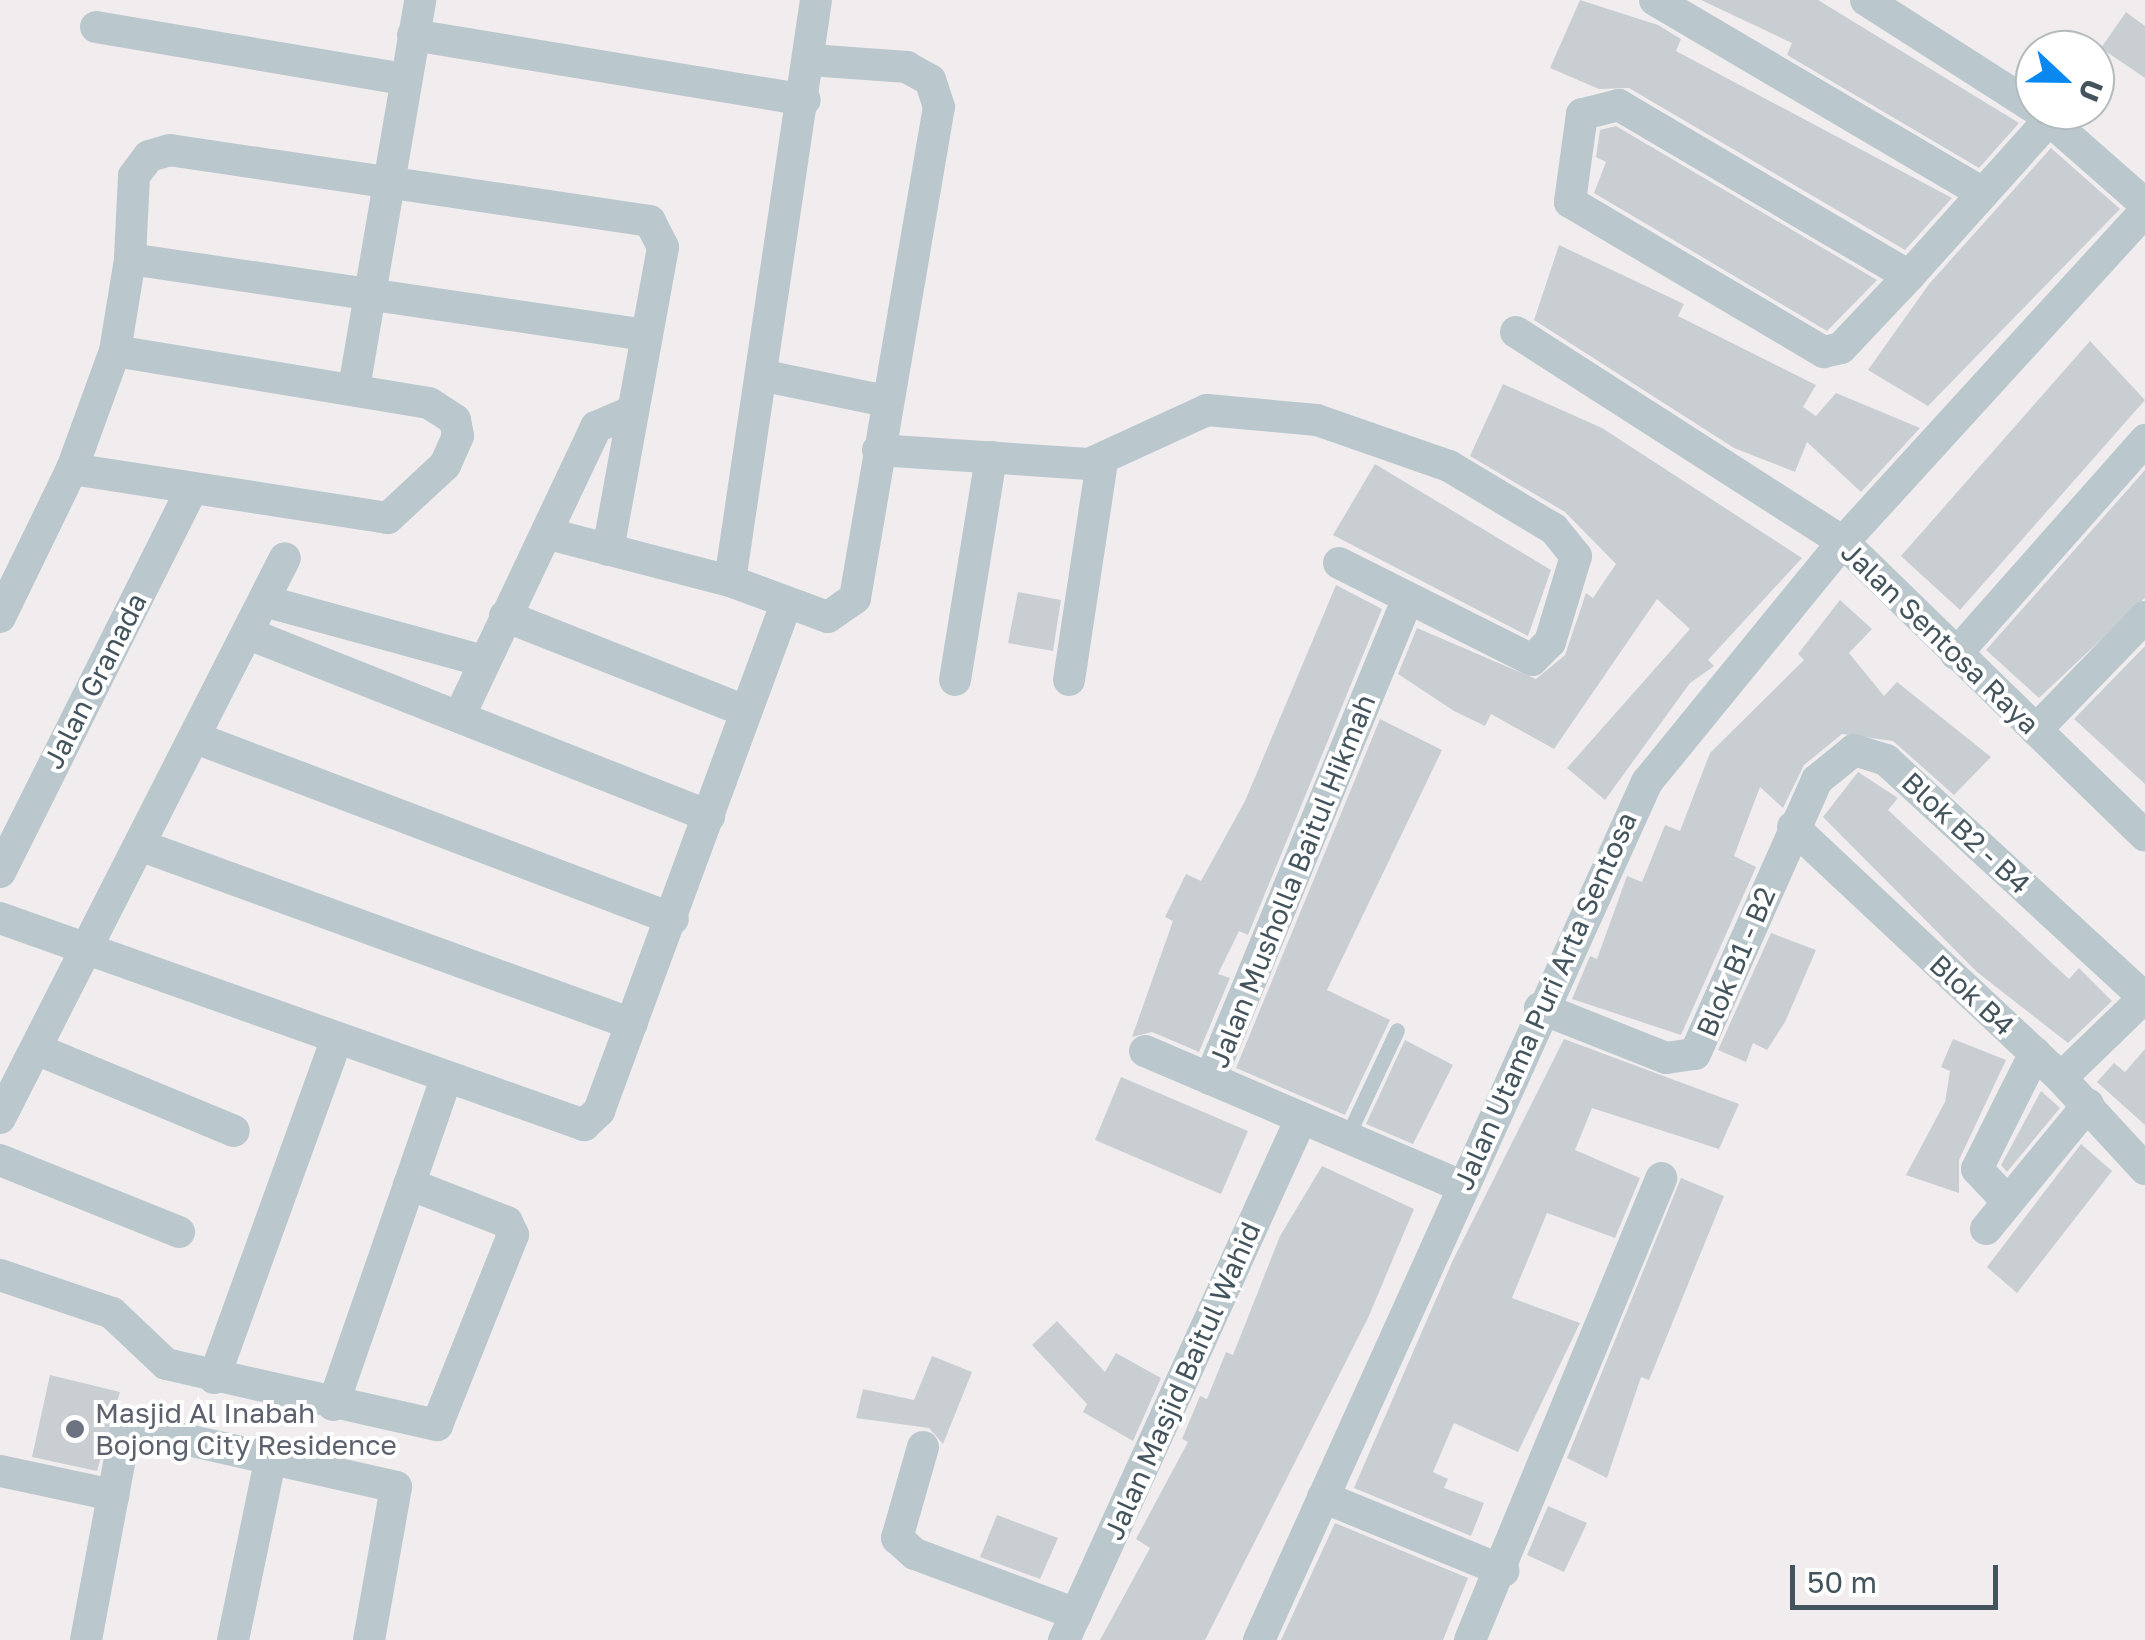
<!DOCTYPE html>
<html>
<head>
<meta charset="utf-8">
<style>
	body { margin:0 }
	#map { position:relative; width:2145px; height:1640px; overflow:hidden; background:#f1edee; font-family:"Golos Text",sans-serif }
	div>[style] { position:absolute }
	.building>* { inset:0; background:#c9ced3 }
	.lane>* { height:15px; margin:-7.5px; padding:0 7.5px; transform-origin:7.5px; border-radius:7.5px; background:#bac8ce }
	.street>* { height:32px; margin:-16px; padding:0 16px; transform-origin:16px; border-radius:16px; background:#bac8ce }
	.dots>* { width:28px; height:28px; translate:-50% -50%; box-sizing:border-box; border:5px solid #fff; border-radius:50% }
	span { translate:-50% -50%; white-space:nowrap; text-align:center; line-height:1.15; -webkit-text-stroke:8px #fff; paint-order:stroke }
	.street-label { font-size:28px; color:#44545d }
	.worship-label { font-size:28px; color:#5b616d }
	.left { translate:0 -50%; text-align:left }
	.north { position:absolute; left:2015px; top:30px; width:100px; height:100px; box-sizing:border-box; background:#fff; border:2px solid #b4bbbe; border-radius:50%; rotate:112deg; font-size:28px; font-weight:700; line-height:40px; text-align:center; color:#44545d }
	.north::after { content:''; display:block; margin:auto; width:35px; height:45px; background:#0888f0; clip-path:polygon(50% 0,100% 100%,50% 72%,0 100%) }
	.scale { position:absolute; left:1790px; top:1565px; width:208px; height:45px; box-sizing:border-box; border:5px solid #44545d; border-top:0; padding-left:12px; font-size:30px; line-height:35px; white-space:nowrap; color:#44545d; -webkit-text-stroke:8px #fff; paint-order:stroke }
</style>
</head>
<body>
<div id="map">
	<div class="building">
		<i style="clip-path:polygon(1580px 0,1658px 25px,1681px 39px,1676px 51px,1952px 198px,1905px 250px,1629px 88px,1599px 89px,1550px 68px)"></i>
		<i style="clip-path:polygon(1701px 0,1818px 0,2019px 123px,1979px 168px,1787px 55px,1792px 43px)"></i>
		<i style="clip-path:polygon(2126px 12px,2145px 26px,2145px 78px,2101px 48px)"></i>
		<i style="clip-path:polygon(1616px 126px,1877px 280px,1827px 331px,1594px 193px,1606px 162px,1596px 157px,1600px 130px)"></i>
		<i style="clip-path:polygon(2051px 148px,2120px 209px,1928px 406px,1868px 370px,1929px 284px)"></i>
		<i style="clip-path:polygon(1559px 245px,1684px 304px,1678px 316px,1816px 385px,1803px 407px,1816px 416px,1836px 393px,1920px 428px,1861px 492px,1807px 442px,1795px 472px,1734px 448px,1534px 320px)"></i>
		<i style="clip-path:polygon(2090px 341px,2145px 400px,1960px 610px,1901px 556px)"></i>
		<i style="clip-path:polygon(1503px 384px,1602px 428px,1802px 558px,1708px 660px,1714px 666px,1690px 683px,1605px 800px,1567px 768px,1690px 629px,1657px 599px,1554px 749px,1491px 714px,1485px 726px,1454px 711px,1398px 674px,1417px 628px,1536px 679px,1565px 655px,1586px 593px,1593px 598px,1616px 564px,1565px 512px,1470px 456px)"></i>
		<i style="clip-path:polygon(1375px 464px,1551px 570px,1528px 636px,1333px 535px)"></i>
		<i style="clip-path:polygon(2145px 470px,2145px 598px,2039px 698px,1986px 650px)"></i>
		<i style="clip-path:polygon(1336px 585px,1382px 609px,1248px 935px,1239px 931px,1218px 974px,1230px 978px,1199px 1052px,1152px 1032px,1132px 1037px,1173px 921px,1165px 917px,1186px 874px,1201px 881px,1245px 801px)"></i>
		<i style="clip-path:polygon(1018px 592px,1061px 600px,1053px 651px,1008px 643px)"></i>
		<i style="clip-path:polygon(1840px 600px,1872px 629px,1849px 653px,1884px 696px,1897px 682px,1991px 757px,1954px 795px,1893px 741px,1842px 734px,1804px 765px,1783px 808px,1760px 787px,1734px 856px,1756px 867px,1681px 1035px,1572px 999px,1590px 956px,1597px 959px,1627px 876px,1642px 882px,1665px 825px,1680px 831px,1710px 753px,1804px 660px,1798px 654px)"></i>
		<i style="clip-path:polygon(2145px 646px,2145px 784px,2074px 719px)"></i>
		<i style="clip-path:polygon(1380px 719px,1442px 750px,1327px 990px,1390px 1020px,1345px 1115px,1236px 1068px)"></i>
		<i style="clip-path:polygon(1858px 772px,1898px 798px,1888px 810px,2069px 979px,2079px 968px,2112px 1001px,2068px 1043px,1977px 972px,1823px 817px)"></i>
		<i style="clip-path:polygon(1771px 933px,1816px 950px,1785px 1022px,1767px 1050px,1753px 1043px,1746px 1062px,1718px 1050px)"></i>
		<i style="clip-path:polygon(1564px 1039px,1739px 1104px,1719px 1149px,1592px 1108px,1575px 1150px,1640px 1178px,1615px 1238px,1547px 1213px,1512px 1298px,1580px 1323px,1518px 1452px,1454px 1423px,1433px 1472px,1448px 1479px,1444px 1488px,1484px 1503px,1471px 1536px,1354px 1488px,1453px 1260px)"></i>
		<i style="clip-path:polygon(1953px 1039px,2006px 1060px,1959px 1160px,1959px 1193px,1906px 1175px,1945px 1102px,1950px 1071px,1941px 1067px)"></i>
		<i style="clip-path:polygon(1405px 1040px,1453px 1065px,1413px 1144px,1366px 1124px)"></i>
		<i style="clip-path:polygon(2145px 1049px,2145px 1125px,2097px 1082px,2114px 1063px,2125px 1072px)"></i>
		<i style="clip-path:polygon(1121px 1077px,1248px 1131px,1221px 1194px,1095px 1140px)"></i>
		<i style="clip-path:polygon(2041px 1091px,2060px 1108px,2007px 1172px,2001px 1165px)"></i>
		<i style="clip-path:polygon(2081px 1144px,2112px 1171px,2017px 1293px,1987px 1267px)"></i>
		<i style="clip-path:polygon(1322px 1166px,1414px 1209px,1368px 1318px,1205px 1640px,1100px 1640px,1150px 1548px,1136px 1539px,1188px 1442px,1182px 1439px,1200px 1396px,1207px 1399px,1226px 1352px,1233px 1355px,1280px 1236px)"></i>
		<i style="clip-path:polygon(1681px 1178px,1724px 1196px,1649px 1380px,1641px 1377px,1607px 1478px,1567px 1458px)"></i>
		<i style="clip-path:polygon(1057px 1321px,1105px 1372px,1116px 1353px,1161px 1378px,1133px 1441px,1083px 1412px,1087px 1404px,1032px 1345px)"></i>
		<i style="clip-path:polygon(932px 1356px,972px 1372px,943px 1444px,929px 1428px,856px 1418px,863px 1389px,914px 1400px)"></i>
		<i style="clip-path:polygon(50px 1375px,120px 1392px,97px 1471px,32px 1457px)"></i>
		<i style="clip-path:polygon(1548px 1506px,1587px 1523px,1564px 1572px,1527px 1555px)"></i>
		<i style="clip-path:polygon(997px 1515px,1058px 1538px,1040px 1579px,980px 1557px)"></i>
		<i style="clip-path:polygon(1335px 1523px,1468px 1578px,1443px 1640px,1281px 1640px)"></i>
	</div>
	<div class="lane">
		<i style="left:1346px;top:1139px;width:120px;rotate:-64.9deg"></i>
	</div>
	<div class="street">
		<i style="left:1655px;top:0;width:381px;rotate:30.5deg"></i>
		<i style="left:1866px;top:0;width:201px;rotate:32.6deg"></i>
		<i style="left:96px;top:27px;width:311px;rotate:9.6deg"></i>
		<i style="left:413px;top:35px;width:397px;rotate:9.4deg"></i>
		<i style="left:2038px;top:110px;width:142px;rotate:41.3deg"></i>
		<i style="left:1909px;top:276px;width:337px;rotate:-149.5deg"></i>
		<i style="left:1619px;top:105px;width:38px;rotate:166deg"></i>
		<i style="left:1582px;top:114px;width:89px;rotate:97.8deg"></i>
		<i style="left:1570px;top:202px;width:295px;rotate:30.6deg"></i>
		<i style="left:1824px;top:352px;width:17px;rotate:-13deg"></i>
		<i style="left:1841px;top:348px;width:99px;rotate:-46.6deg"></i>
		<i style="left:1909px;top:276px;width:212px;rotate:-48.1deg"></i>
		<i style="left:1516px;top:332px;width:389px;rotate:32.7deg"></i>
		<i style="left:1843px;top:542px;width:421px;rotate:44.2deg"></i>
		<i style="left:115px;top:351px;width:93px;rotate:-80.7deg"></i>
		<i style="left:765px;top:376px;width:124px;rotate:11.7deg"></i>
		<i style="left:354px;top:388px;width:394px;rotate:-80.3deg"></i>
		<i style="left:878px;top:450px;width:211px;rotate:3.8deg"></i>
		<i style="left:1089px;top:464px;width:130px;rotate:-24.6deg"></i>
		<i style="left:1207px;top:410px;width:110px;rotate:5.2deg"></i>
		<i style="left:1317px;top:420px;width:140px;rotate:19.2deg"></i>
		<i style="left:1449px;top:466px;width:122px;rotate:31deg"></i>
		<i style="left:1554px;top:529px;width:35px;rotate:51deg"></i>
		<i style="left:1576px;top:556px;width:90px;rotate:106.8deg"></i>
		<i style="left:1550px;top:642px;width:25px;rotate:135deg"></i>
		<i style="left:1532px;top:660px;width:216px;rotate:-153.3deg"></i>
		<i style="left:549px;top:534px;width:187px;rotate:14.6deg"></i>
		<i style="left:730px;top:581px;width:104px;rotate:20.2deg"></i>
		<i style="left:828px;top:617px;width:33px;rotate:-35deg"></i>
		<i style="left:855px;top:598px;width:498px;rotate:-80.3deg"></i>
		<i style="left:939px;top:107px;width:28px;rotate:-108deg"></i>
		<i style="left:930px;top:80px;width:26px;rotate:-151deg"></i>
		<i style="left:907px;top:67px;width:97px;rotate:-175.9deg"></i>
		<i style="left:608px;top:550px;width:308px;rotate:-79.7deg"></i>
		<i style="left:663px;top:247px;width:29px;rotate:-117deg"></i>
		<i style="left:650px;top:221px;width:485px;rotate:-171.6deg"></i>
		<i style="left:170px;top:150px;width:22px;rotate:164deg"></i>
		<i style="left:149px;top:156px;width:25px;rotate:127deg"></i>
		<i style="left:134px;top:176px;width:83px;rotate:92.8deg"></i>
		<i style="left:130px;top:259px;width:522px;rotate:8.38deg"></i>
		<i style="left:730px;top:581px;width:587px;rotate:-81.58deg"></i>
		<i style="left:268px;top:602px;width:223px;rotate:15.3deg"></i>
		<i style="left:505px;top:616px;width:258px;rotate:21.6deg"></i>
		<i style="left:0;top:617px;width:165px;rotate:-64.1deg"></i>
		<i style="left:72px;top:469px;width:126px;rotate:-70deg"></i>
		<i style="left:115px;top:351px;width:318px;rotate:9.4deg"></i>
		<i style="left:429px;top:403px;width:31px;rotate:33deg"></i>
		<i style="left:455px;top:420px;width:16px;rotate:79deg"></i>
		<i style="left:458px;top:436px;width:32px;rotate:114deg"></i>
		<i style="left:445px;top:465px;width:78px;rotate:137.1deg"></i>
		<i style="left:388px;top:518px;width:320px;rotate:-171.2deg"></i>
		<i style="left:249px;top:634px;width:495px;rotate:21.6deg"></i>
		<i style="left:1956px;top:654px;width:286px;rotate:-48.5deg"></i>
		<i style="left:955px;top:680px;width:226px;rotate:-80.8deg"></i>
		<i style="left:1069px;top:680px;width:219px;rotate:-81.4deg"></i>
		<i style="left:459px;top:717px;width:321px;rotate:-64.7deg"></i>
		<i style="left:596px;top:427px;width:40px;rotate:-23.4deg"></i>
		<i style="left:2036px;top:730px;width:157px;rotate:-46deg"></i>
		<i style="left:196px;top:738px;width:510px;rotate:20.78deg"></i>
		<i style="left:1793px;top:827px;width:367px;rotate:43.1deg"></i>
		<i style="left:2061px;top:1078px;width:124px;rotate:47.3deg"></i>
		<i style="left:142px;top:846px;width:521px;rotate:19.96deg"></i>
		<i style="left:0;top:872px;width:427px;rotate:-63.4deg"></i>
		<i style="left:0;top:918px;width:620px;rotate:19.52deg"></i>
		<i style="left:584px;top:1125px;width:21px;rotate:-43deg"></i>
		<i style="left:599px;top:1111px;width:540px;rotate:-69.75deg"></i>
		<i style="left:1540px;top:1008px;width:136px;rotate:21.6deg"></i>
		<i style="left:1666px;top:1058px;width:29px;rotate:-8deg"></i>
		<i style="left:1695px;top:1054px;width:300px;rotate:-66deg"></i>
		<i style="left:1817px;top:780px;width:48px;rotate:-39deg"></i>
		<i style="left:1854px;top:750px;width:34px;rotate:17deg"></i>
		<i style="left:1886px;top:760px;width:352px;rotate:42.6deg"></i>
		<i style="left:36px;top:1049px;width:214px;rotate:22.5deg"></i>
		<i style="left:1145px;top:1051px;width:344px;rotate:23.1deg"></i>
		<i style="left:2061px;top:1078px;width:117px;rotate:-44deg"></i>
		<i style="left:1210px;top:1079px;width:520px;rotate:-67.63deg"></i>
		<i style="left:0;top:1118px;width:628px;rotate:-63.03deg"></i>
		<i style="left:0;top:1160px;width:193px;rotate:21.9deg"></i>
		<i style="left:2008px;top:1202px;width:45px;rotate:-133.2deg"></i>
		<i style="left:1977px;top:1169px;width:130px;rotate:-63.4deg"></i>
		<i style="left:1986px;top:1229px;width:161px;rotate:-50.6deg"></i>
		<i style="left:0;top:1275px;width:118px;rotate:18.7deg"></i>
		<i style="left:112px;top:1313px;width:74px;rotate:43.4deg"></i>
		<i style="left:166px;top:1364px;width:278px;rotate:12.7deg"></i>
		<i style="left:437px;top:1425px;width:205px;rotate:-68.2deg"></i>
		<i style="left:513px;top:1235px;width:14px;rotate:-115deg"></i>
		<i style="left:507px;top:1222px;width:105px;rotate:-158.8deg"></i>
		<i style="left:214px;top:1378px;width:355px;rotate:-70.1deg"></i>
		<i style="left:333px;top:1405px;width:342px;rotate:-70.9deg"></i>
		<i style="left:923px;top:1447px;width:95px;rotate:105.9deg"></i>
		<i style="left:897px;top:1538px;width:24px;rotate:42deg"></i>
		<i style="left:915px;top:1554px;width:172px;rotate:20.4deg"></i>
		<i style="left:0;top:1471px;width:116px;rotate:12deg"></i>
		<i style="left:1323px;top:1497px;width:195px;rotate:22.3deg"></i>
		<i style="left:86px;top:1640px;width:218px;rotate:-79.4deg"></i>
		<i style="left:126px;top:1426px;width:277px;rotate:12.7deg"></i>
		<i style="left:396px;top:1487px;width:155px;rotate:100deg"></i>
		<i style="left:233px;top:1640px;width:188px;rotate:-78.3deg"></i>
		<i style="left:1064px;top:1640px;width:570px;rotate:-65.55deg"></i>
		<i style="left:1259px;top:1640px;width:942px;rotate:-65.67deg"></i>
		<i style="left:1647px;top:782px;width:310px;rotate:-50.8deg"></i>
		<i style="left:1843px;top:542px;width:448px;rotate:-47.6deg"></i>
		<i style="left:1470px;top:1640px;width:500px;rotate:-67.5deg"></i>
	</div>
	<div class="dots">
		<i style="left:75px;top:1429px;background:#6b7280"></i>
	</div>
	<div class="street-label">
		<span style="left:1940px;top:638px;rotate:44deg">Jalan Sentosa Raya</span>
		<span style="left:95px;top:681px;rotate:-63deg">Jalan Granada</span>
		<span style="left:1966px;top:833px;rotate:43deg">Blok B2 - B4</span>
		<span style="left:1292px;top:881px;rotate:-68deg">Jalan Musholla Baitul Hikmah</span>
		<span style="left:1736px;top:962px;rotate:-67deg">Blok B1 - B2</span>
		<span style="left:1972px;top:995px;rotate:43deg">Blok B4</span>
		<span style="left:1545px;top:1001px;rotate:-66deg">Jalan Utama Puri Arta Sentosa</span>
		<span style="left:1182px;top:1381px;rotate:-66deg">Jalan Masjid Baitul Wahid</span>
	</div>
	<div class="worship-label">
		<span class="left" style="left:95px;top:1429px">Masjid Al Inabah<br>Bojong City Residence</span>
	</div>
	<div class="north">U</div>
	<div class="scale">50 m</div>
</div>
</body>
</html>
